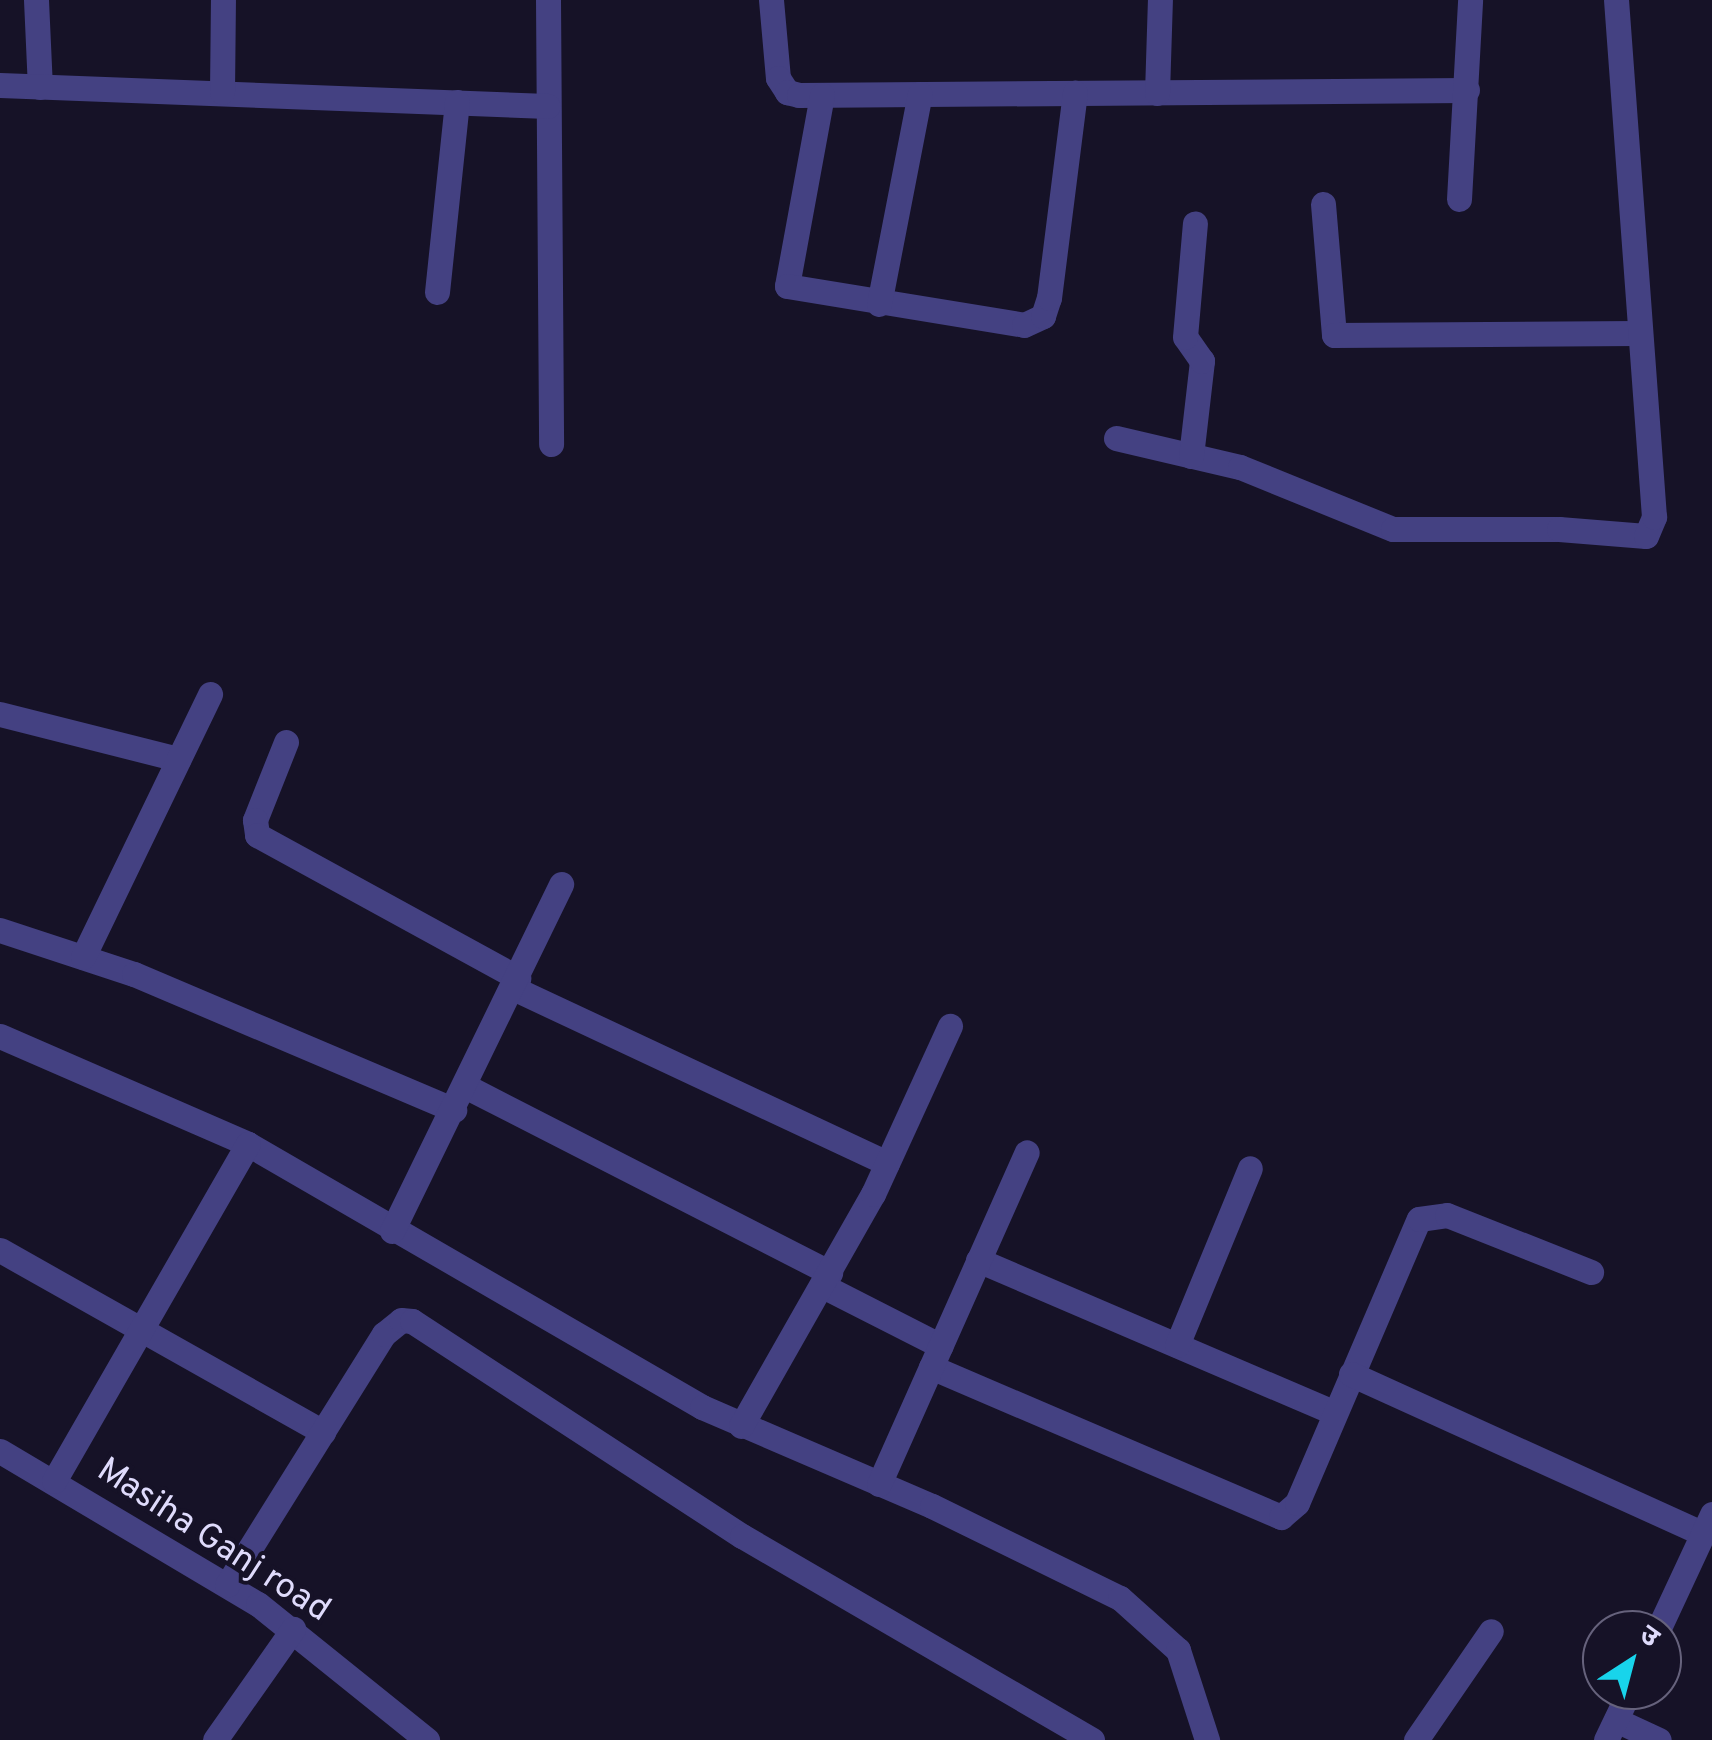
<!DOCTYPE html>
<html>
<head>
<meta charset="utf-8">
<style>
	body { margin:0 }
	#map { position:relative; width:1712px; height:1740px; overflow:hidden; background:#161227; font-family:Overpass,"Noto Sans Devanagari",sans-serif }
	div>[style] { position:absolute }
	.minor>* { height:25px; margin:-12.5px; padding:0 12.5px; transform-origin:12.5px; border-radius:12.5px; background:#444182 }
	span { translate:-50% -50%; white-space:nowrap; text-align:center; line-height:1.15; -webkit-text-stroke:8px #161227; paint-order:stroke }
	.street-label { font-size:35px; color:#dfdbfc }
	.north { position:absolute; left:1582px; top:1610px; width:100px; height:100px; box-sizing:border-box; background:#161227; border:2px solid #66627c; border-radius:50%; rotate:36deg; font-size:28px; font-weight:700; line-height:40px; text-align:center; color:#dfdbfc }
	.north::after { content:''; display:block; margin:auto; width:35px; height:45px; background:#18d4eb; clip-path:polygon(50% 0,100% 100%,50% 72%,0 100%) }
</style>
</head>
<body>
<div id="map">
	<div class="minor">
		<i style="left:36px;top:0;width:87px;rotate:87.4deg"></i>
		<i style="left:548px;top:0;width:444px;rotate:89.6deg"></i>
		<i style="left:771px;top:0;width:78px;rotate:84.9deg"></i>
		<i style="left:778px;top:78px;width:17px;rotate:57deg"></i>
		<i style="left:787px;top:92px;width:12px;rotate:14deg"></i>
		<i style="left:799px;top:95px;width:668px;rotate:-0.43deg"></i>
		<i style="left:0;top:85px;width:548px;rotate:2.19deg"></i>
		<i style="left:222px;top:92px;width:92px;rotate:-89.4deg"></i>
		<i style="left:1157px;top:93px;width:93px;rotate:-88.2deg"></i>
		<i style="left:822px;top:95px;width:194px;rotate:100.4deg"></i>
		<i style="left:787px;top:286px;width:240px;rotate:9.3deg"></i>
		<i style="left:1024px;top:325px;width:21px;rotate:-25deg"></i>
		<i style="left:1043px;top:316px;width:19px;rotate:-72deg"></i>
		<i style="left:1049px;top:298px;width:207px;rotate:-82.8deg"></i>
		<i style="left:1459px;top:199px;width:199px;rotate:-86.8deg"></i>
		<i style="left:1323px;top:204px;width:131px;rotate:85.2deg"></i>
		<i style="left:1334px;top:335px;width:304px;rotate:-0.4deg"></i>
		<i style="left:437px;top:292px;width:191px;rotate:-84deg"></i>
		<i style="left:879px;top:304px;width:214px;rotate:-79deg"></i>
		<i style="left:1116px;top:438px;width:127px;rotate:13.2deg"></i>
		<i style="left:1240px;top:467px;width:165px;rotate:22.1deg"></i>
		<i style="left:1393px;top:529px;width:166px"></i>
		<i style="left:1559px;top:529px;width:87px;rotate:4.6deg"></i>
		<i style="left:1646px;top:536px;width:21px;rotate:-67deg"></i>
		<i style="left:1654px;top:517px;width:518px;rotate:-94.2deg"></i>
		<i style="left:1191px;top:456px;width:96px;rotate:-83.4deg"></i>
		<i style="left:1202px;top:361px;width:29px;rotate:-125deg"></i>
		<i style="left:1185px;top:337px;width:114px;rotate:-85deg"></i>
		<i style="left:0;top:714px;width:184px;rotate:14.2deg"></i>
		<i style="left:286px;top:742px;width:84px;rotate:111.7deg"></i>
		<i style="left:255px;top:820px;width:15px;rotate:82deg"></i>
		<i style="left:257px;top:835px;width:298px;rotate:28.7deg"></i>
		<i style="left:0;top:930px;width:141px;rotate:18.2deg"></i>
		<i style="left:134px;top:974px;width:348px;rotate:23deg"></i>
		<i style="left:83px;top:957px;width:292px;rotate:-64.2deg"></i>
		<i style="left:513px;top:988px;width:413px;rotate:25.1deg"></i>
		<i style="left:0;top:1036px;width:270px;rotate:23.5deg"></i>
		<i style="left:248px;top:1144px;width:525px;rotate:30.08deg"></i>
		<i style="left:702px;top:1407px;width:250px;rotate:23.3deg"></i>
		<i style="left:932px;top:1506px;width:209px;rotate:26.1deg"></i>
		<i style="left:1120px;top:1598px;width:78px;rotate:41.9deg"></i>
		<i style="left:1178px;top:1650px;width:95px;rotate:72.1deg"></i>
		<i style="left:467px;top:1087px;width:408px;rotate:27.1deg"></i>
		<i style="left:392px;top:1231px;width:386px;rotate:-64deg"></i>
		<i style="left:0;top:1250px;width:371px;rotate:29.4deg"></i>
		<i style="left:978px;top:1260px;width:388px;rotate:23.2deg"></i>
		<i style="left:823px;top:1286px;width:132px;rotate:27deg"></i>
		<i style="left:1177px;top:1345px;width:191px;rotate:-67.6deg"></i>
		<i style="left:931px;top:1367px;width:381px;rotate:23.2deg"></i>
		<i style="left:1281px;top:1517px;width:21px;rotate:-41deg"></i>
		<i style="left:1297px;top:1503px;width:309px;rotate:-66.8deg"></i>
		<i style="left:1419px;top:1219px;width:28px;rotate:-8deg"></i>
		<i style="left:1447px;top:1215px;width:155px;rotate:21.6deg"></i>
		<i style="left:1351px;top:1374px;width:387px;rotate:24.4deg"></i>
		<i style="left:741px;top:1426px;width:267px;rotate:-60.4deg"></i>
		<i style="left:873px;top:1194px;width:185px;rotate:-65.4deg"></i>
		<i style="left:0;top:1451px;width:300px;rotate:30.7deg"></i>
		<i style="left:258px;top:1604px;width:217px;rotate:38.8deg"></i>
		<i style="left:54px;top:1481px;width:389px;rotate:-60.1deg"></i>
		<i style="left:879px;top:1484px;width:363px;rotate:-66deg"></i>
		<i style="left:227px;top:1585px;width:296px;rotate:-58deg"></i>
		<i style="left:384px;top:1334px;width:22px;rotate:-39deg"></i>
		<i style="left:401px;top:1320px;width:11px;rotate:5deg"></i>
		<i style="left:412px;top:1321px;width:394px;rotate:33.1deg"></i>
		<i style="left:742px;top:1536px;width:405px;rotate:30.2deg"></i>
		<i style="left:1658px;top:1630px;width:128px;rotate:-65deg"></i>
		<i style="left:1616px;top:1720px;width:47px;rotate:24.9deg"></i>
		<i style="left:215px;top:1740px;width:136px;rotate:-54.9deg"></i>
		<i style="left:1416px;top:1740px;width:132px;rotate:-55.5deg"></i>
		<i style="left:1606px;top:1740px;width:55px;rotate:-64.4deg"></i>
	</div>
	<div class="street-label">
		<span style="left:213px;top:1541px;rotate:33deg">Masiha Ganj road</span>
	</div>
	<div class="north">उ</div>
</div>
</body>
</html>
